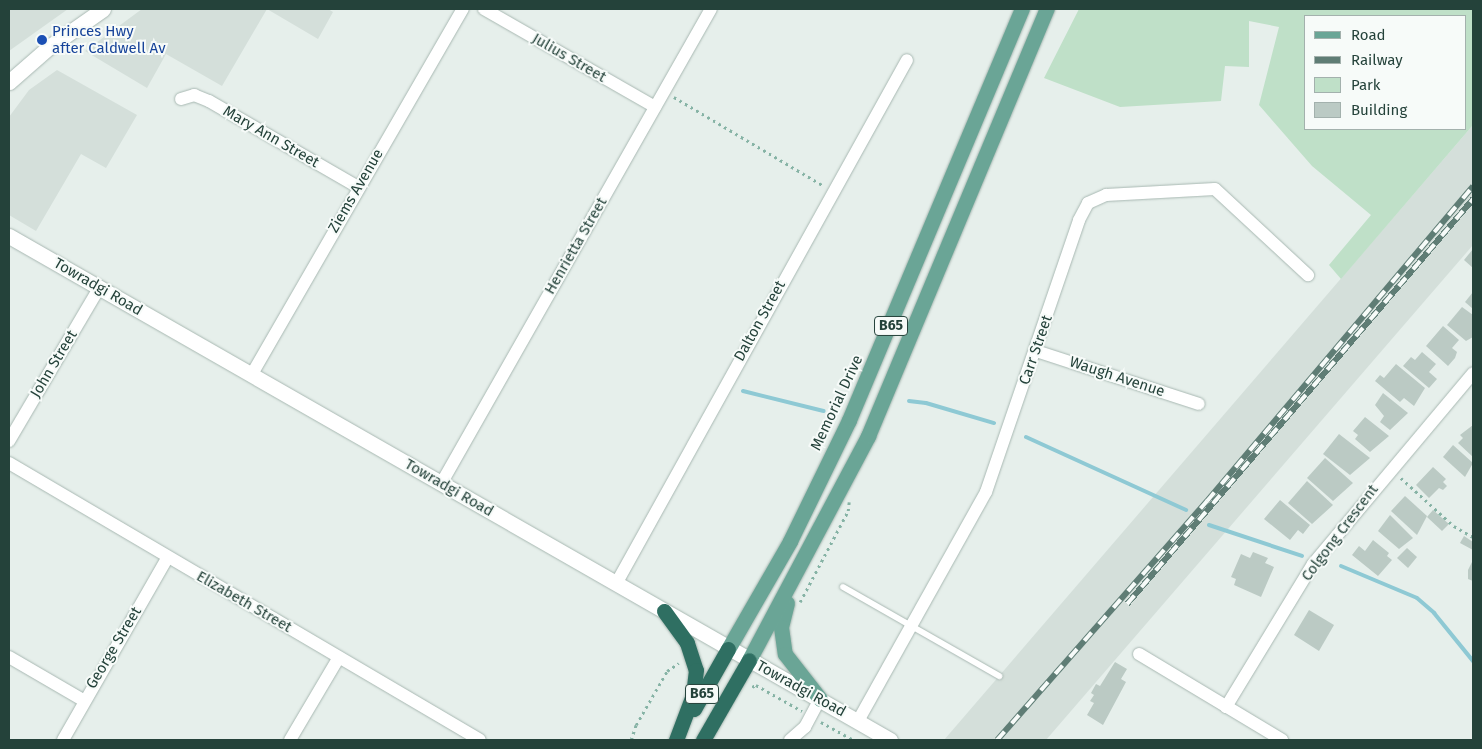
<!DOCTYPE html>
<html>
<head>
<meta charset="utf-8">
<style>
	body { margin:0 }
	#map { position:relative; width:1482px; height:749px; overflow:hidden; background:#e6efeb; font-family:"Fira Sans",sans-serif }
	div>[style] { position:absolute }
	.built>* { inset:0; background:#d4dfda }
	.green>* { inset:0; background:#bfe0c8 }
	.stream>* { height:4px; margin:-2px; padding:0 2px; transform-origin:2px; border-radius:2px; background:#8ec9d4 }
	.building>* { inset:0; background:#bbcac4 }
	.path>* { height:2.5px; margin-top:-1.25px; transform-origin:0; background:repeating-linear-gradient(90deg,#86b3a5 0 2.5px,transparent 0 6.5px) }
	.roads { filter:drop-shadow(0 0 1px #a8b8b2) drop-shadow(0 0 1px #a8b8b2) }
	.lane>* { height:6px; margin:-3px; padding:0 3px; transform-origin:3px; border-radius:3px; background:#fff }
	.street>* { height:12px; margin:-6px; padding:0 6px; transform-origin:6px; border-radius:6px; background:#fff }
	.secondary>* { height:15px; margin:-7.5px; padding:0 7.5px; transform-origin:7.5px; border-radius:7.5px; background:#fff }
	.primary>* { height:15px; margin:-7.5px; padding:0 7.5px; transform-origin:7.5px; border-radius:7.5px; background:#6aa596 }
	.highway>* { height:15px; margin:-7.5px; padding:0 7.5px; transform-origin:7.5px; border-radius:7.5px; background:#2f6f62 }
	.rail>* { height:5.5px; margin-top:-2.75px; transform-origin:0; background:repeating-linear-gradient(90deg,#f7fbf9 0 11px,#5f7d75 0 22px); box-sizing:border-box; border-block:1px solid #5f7d75 }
	.dots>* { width:14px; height:14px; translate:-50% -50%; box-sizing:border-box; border:2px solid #f7fbf9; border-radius:50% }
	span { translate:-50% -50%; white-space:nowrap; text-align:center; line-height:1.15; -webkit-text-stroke:4px #f7fbf9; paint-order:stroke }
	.shield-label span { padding:1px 4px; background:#f7fbf9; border:1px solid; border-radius:4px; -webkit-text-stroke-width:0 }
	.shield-label { font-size:14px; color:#24423a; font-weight:700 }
	.transit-label { font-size:15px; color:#164399 }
	.left { translate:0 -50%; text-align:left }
	.street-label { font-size:15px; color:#24423a }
	.frame { position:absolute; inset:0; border:10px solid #24423a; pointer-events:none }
	.legend { position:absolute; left:1304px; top:15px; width:162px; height:115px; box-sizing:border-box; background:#f7fbf9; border:1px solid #a3b1ad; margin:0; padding:6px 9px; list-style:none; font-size:15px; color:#24423a }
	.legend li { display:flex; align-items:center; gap:10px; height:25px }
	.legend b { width:25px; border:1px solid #a3b1ad }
</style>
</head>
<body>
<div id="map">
	<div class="built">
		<i style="clip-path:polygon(9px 9px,68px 9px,9px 51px)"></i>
		<i style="clip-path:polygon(142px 9px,328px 9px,333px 12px,318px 39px,267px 9px,222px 86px,166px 54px,147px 88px,85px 51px)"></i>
		<i style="clip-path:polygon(57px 70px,137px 115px,106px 168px,81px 154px,36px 231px,9px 215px,9px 117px,29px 90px)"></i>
		<i style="clip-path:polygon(1473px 125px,1473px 245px,1046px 740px,944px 740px)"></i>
	</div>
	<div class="green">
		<i style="clip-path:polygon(evenodd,1079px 9px,1473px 9px,1473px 125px,1341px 279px,1329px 265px,1371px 215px,1312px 166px,1259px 105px,1279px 27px,1249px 21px,1249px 67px,1225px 66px,1221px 101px,1120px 107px,1044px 78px,1079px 9px,1306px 16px,1466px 16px,1466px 129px,1306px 129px,1306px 16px)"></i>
	</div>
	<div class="stream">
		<i style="left:743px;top:391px;width:83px;rotate:13.9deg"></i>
		<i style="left:909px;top:401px;width:17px;rotate:7deg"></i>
		<i style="left:926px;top:403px;width:71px;rotate:16.4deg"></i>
		<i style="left:1026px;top:437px;width:176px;rotate:24.5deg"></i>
		<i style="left:1209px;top:525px;width:98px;rotate:18.4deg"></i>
		<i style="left:1341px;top:566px;width:82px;rotate:22.8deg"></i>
		<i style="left:1417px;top:598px;width:23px;rotate:41deg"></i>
		<i style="left:1434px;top:613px;width:62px;rotate:50.9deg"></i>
	</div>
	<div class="building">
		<i style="clip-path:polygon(1473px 249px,1473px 268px,1464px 260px)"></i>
		<i style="clip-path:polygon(1473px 292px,1473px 309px,1465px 302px)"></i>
		<i style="clip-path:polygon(1462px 307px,1473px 315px,1473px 337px,1466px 341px,1447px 325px)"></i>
		<i style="clip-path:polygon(1443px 326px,1459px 340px,1452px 348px,1457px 352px,1455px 358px,1448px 366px,1426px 346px)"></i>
		<i style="clip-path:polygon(1422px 352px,1436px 364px,1429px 372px,1437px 379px,1429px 388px,1403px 366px,1411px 357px,1415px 360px)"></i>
		<i style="clip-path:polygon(1396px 364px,1425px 388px,1414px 406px,1404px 398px,1400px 402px,1375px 381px,1380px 375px,1384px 378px)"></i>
		<i style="clip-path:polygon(1383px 393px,1408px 413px,1390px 430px,1380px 422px,1384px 416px,1375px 405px)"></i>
		<i style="clip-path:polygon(1365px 417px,1389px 436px,1370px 452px,1355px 439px,1358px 435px,1353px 431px)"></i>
		<i style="clip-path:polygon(1473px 425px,1473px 457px,1458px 443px,1463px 438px,1460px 435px)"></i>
		<i style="clip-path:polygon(1339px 434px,1370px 458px,1350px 475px,1323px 454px)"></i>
		<i style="clip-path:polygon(1453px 445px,1473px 463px,1465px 477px,1443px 457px)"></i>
		<i style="clip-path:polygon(1325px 458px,1353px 483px,1333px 501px,1307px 478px)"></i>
		<i style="clip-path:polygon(1433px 467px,1446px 479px,1443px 482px,1447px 486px,1443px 490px,1439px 488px,1429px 498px,1416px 485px)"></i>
		<i style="clip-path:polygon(1307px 481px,1333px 505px,1312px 524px,1288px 503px)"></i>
		<i style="clip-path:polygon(1405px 496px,1427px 516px,1417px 535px,1391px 511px)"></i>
		<i style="clip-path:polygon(1280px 500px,1310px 525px,1303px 534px,1298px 530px,1290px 540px,1264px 519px)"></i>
		<i style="clip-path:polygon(1433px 510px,1449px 524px,1442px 531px,1427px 517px)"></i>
		<i style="clip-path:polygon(1390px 515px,1413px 538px,1399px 549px,1378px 531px)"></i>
		<i style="clip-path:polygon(1464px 536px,1473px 542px,1473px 550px,1460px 543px)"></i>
		<i style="clip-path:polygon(1373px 540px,1389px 553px,1387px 556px,1392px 560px,1378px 576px,1352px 555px,1359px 546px,1365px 551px)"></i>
		<i style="clip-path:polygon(1407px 548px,1417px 557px,1408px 568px,1397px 558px)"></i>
		<i style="clip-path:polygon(1253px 552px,1268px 558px,1265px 563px,1274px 567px,1261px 597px,1234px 585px,1236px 579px,1231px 577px,1241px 554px,1250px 558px)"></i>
		<i style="clip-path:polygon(1473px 560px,1473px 581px,1468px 579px,1468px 570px)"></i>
		<i style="clip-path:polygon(1309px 610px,1334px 625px,1319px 651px,1294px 635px)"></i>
		<i style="clip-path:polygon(1115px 662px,1127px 669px,1121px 679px,1126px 682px,1103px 725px,1087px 715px,1094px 703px,1090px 701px,1094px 695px,1091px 693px,1096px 684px,1100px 686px)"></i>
	</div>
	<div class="path">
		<i style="left:674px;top:97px;width:174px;rotate:30.7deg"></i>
		<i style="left:1401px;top:478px;width:72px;rotate:42.2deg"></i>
		<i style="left:1454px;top:526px;width:22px;rotate:30deg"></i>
		<i style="left:800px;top:602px;width:103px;rotate:-62.2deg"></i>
		<i style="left:848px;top:511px;width:9px;rotate:-84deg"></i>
		<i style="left:752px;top:687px;width:4px;rotate:-27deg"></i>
		<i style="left:756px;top:685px;width:53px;rotate:29.5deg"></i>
		<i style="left:821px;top:722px;width:37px;rotate:29deg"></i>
		<i style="left:631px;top:740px;width:16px;rotate:-72deg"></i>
		<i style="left:636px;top:725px;width:62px;rotate:-60.1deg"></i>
		<i style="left:667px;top:671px;width:14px;rotate:-34deg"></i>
	</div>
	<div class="roads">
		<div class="lane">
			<i style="left:843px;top:587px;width:180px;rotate:29.7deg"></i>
		</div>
		<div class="street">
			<i style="left:484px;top:9px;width:197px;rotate:29.8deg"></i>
			<i style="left:181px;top:99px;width:14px;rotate:-17deg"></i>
			<i style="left:194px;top:95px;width:16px;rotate:22deg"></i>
			<i style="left:209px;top:101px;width:172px;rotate:30deg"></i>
			<i style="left:1036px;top:351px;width:171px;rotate:18deg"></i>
			<i style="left:252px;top:374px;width:422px;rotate:-60deg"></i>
			<i style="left:9px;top:441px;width:178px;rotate:-59.5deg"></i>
			<i style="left:9px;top:463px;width:546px;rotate:30.46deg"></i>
			<i style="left:441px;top:484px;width:546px;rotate:-60.39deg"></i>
			<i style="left:616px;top:584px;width:599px;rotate:-60.95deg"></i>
			<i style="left:1139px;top:654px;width:167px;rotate:31deg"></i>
			<i style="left:9px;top:657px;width:86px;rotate:30.2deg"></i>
			<i style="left:1226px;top:707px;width:167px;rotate:-58.7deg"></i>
			<i style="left:1313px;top:564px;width:249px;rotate:-50deg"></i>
			<i style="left:858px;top:721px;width:262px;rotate:-60.8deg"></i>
			<i style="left:986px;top:492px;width:287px;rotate:-71.1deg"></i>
			<i style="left:1079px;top:220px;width:19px;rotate:-62deg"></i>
			<i style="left:1088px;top:203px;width:20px;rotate:-24deg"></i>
			<i style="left:1106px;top:195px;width:109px;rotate:-3.2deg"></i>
			<i style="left:1215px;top:189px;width:127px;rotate:42.8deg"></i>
			<i style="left:63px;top:740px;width:211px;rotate:-60.2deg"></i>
			<i style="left:290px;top:740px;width:96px;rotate:-59.4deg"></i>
			<i style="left:790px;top:740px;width:20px;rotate:-41deg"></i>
			<i style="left:805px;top:727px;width:32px;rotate:-62deg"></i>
		</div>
		<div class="secondary">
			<i style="left:9px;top:82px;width:53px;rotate:-41.2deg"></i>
			<i style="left:49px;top:47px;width:66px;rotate:-35.1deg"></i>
			<i style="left:9px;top:236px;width:1015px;rotate:29.77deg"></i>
		</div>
		<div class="primary">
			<i style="left:787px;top:603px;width:25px;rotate:104deg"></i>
			<i style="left:781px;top:627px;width:27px;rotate:82deg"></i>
			<i style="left:785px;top:654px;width:57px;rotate:52.1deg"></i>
			<i style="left:728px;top:649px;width:125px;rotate:-60.1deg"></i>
			<i style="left:790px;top:541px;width:135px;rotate:-64deg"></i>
			<i style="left:849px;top:420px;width:446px;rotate:-67.2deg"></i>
			<i style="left:749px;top:660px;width:254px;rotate:-62deg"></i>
			<i style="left:868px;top:436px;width:463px;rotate:-67.3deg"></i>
		</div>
		<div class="highway">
			<i style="left:664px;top:611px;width:39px;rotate:54deg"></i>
			<i style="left:687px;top:643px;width:28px;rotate:72deg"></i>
			<i style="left:696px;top:670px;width:25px;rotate:97deg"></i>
			<i style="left:693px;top:695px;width:48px;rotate:110.7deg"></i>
			<i style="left:694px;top:709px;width:69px;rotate:-60.5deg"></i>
			<i style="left:703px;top:740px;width:92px;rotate:-60.1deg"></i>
		</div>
	</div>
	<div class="rail">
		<i style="left:1127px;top:604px;width:533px;rotate:-49.49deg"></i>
		<i style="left:997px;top:740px;width:318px;rotate:-48.7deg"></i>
		<i style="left:1207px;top:501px;width:412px;rotate:-49.8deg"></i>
	</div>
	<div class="dots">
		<i style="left:42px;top:40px;background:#1a4fb4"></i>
	</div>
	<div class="shield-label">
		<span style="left:891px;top:326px">B65</span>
		<span style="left:702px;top:694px">B65</span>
	</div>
	<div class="transit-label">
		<span class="left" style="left:52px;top:40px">Princes Hwy<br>after Caldwell Av</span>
	</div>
	<div class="street-label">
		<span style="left:569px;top:58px;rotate:30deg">Julius Street</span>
		<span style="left:271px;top:137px;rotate:30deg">Mary Ann Street</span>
		<span style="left:356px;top:191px;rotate:-60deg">Ziems Avenue</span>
		<span style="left:576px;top:246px;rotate:-60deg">Henrietta Street</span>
		<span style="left:98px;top:287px;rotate:30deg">Towradgi Road</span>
		<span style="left:760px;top:321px;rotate:-61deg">Dalton Street</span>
		<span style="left:1036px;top:350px;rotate:-71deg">Carr Street</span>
		<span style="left:54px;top:364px;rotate:-59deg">John Street</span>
		<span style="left:1117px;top:377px;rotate:18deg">Waugh Avenue</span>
		<span style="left:837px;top:403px;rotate:-65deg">Memorial Drive</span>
		<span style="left:449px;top:488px;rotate:30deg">Towradgi Road</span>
		<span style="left:1340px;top:533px;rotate:-53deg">Colgong Crescent</span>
		<span style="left:244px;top:602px;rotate:30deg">Elizabeth Street</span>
		<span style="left:114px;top:648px;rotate:-59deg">George Street</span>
		<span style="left:801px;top:689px;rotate:29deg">Towradgi Road</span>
	</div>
	<div class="frame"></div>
	<ul class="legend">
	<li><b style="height:6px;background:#6aa596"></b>Road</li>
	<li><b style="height:6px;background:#5f7d75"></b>Railway</li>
	<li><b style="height:14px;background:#bfe0c8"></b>Park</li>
	<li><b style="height:14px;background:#bbcac4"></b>Building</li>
	</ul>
</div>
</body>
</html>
